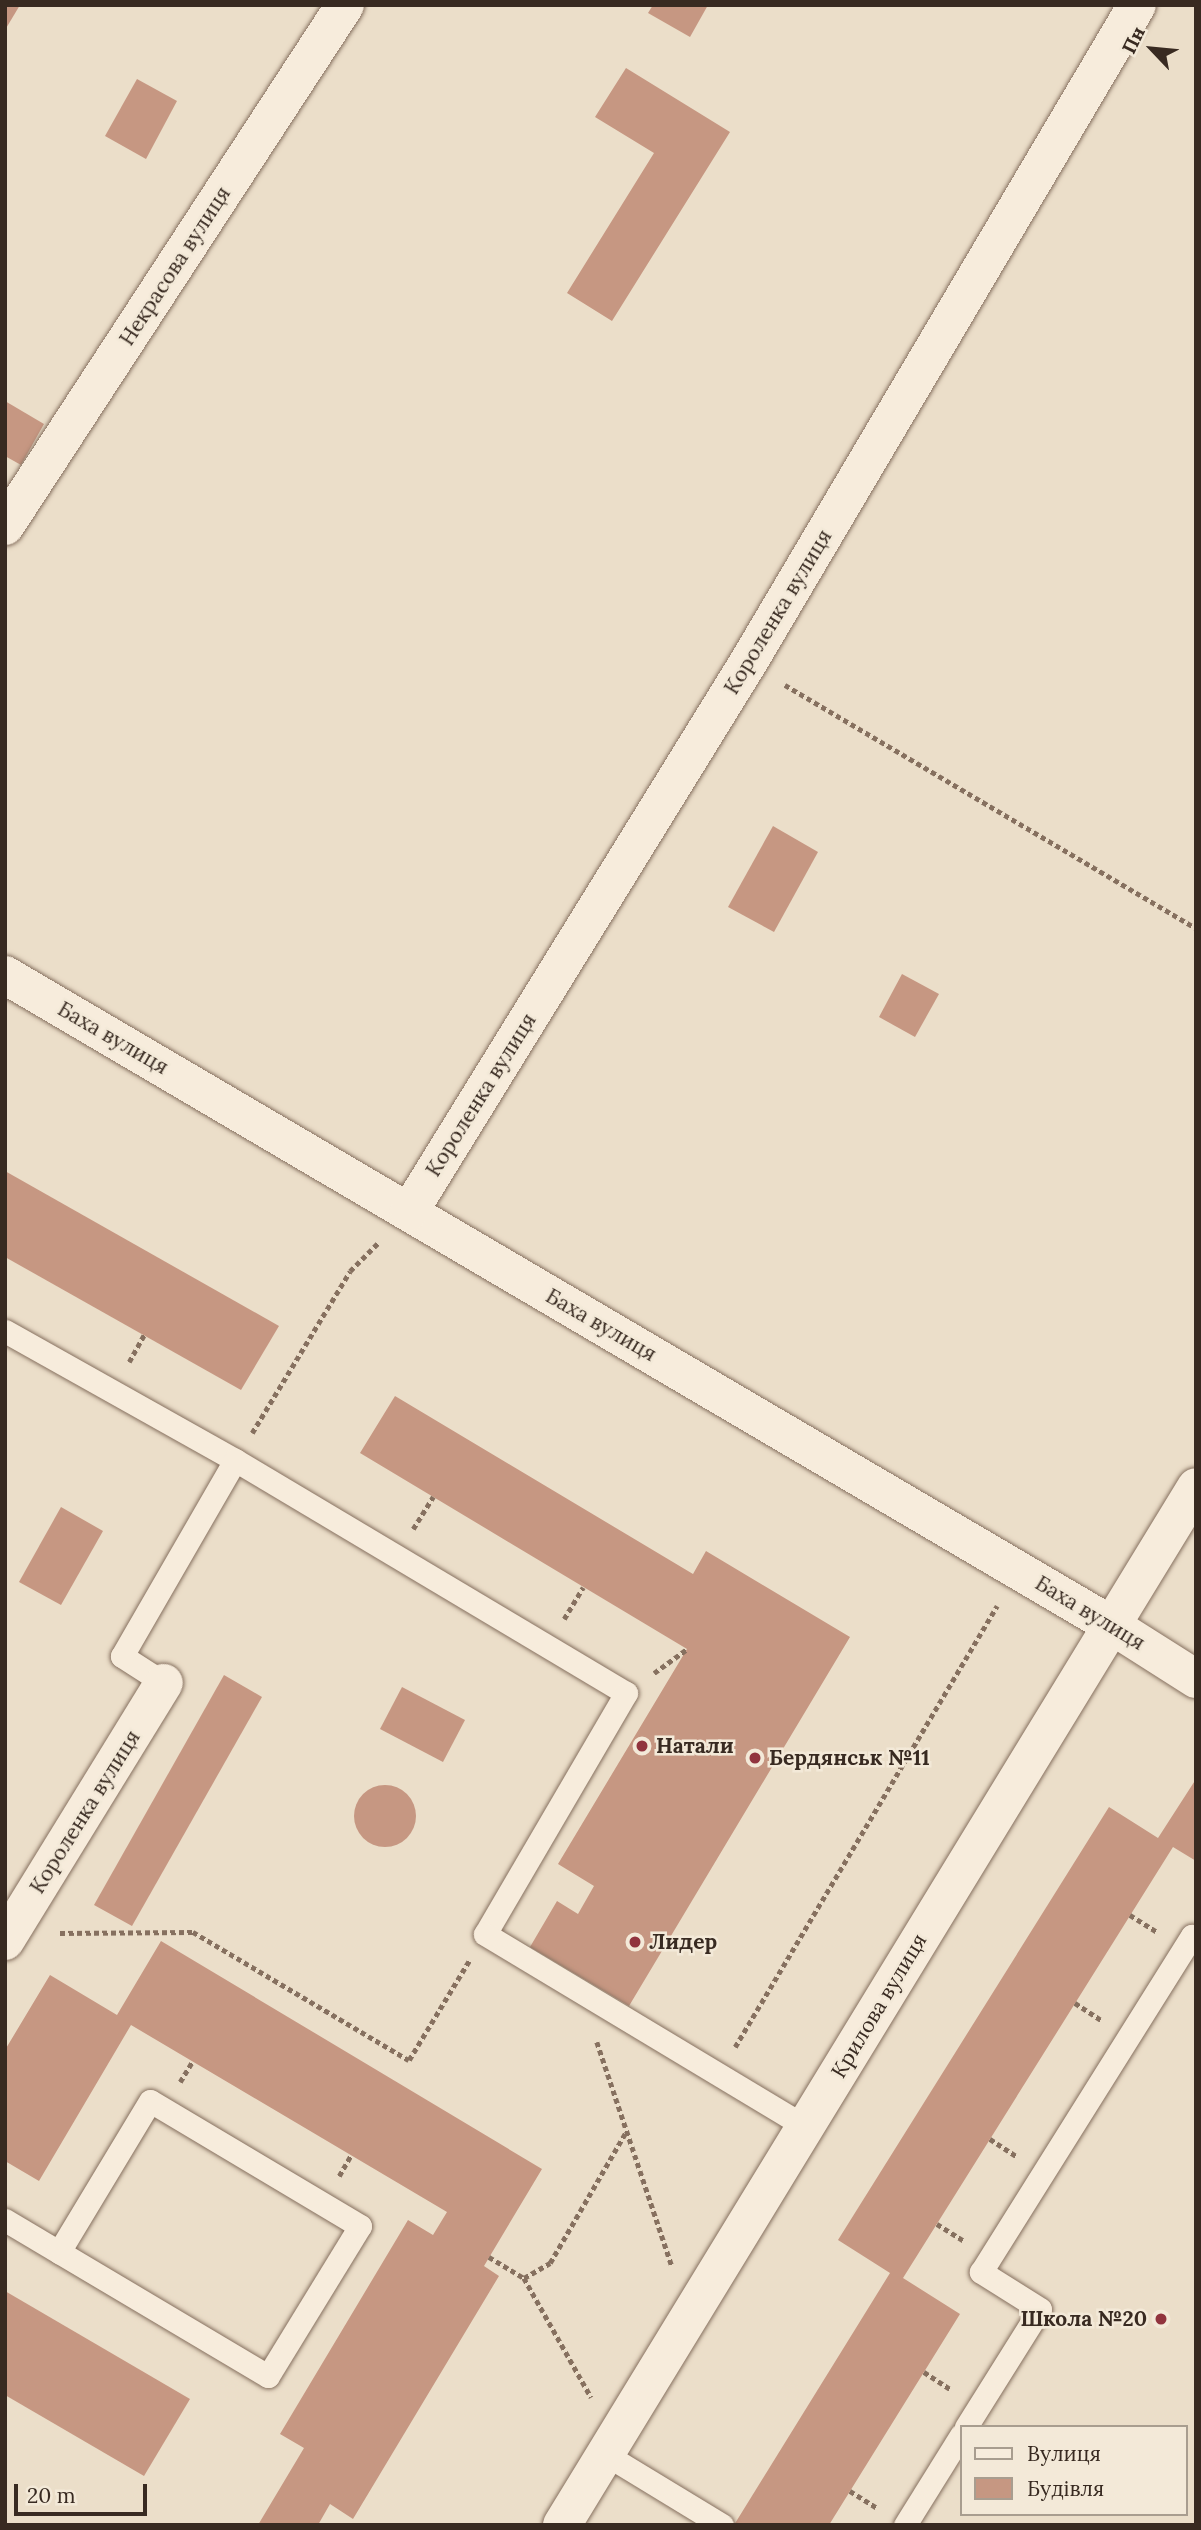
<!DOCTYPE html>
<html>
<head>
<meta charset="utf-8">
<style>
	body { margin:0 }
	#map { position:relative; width:1201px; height:2530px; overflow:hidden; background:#ebdec9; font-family:Lora,serif }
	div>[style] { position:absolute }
	.building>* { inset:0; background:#c69782 }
	.round { border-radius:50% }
	.path>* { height:4.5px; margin-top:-2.25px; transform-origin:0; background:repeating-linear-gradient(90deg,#86705f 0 5px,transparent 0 8.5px) }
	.roads { filter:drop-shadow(0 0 2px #86705f) drop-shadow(0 0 2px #86705f) }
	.service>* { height:23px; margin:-11.5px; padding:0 11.5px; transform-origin:11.5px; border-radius:11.5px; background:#f7ecdc }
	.minor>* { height:38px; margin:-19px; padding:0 19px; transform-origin:19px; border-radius:19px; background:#f7ecdc }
	.dots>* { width:19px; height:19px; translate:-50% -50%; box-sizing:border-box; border:4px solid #f3e9d8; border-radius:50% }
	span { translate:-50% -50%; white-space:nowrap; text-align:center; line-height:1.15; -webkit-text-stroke:5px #f3e9d8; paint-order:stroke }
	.street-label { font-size:21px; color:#382a21 }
	.poi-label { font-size:21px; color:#382a21; font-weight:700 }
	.left { translate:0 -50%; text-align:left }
	.right { translate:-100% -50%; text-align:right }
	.frame { position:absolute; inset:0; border:7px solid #382a21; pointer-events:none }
	.legend { position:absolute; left:960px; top:2425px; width:228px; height:91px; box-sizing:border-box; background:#f3e9d8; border:2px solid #a89d8f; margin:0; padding:9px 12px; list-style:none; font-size:21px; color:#382a21 }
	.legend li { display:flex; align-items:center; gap:14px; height:35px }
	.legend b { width:35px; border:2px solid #a89d8f }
	.north { position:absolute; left:1117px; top:14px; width:70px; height:70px; -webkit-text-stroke:5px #f3e9d8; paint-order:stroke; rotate:296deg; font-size:19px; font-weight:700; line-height:28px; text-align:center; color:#382a21 }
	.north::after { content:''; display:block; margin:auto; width:24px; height:32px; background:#382a21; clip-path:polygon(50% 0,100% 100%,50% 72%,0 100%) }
	.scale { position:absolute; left:14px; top:2484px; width:133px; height:32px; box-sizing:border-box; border:4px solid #382a21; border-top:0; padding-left:9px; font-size:21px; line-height:24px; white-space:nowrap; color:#382a21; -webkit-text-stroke:5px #f3e9d8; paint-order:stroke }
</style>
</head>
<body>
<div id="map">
	<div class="building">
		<i style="clip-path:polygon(5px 5px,20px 5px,5px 30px)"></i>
		<i style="clip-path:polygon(653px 5px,708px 5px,690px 37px,648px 13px)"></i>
		<i style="clip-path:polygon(626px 68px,730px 132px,612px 321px,567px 293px,654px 153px,595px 117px)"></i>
		<i style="clip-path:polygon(137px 79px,177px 101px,146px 159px,105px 136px)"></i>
		<i style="clip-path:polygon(5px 401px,44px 424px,21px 465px,5px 456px)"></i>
		<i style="clip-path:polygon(773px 826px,818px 852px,774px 932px,728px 907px)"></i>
		<i style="clip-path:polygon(902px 974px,939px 994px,915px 1037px,879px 1017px)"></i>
		<i style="clip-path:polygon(5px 1171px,279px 1326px,241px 1390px,5px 1257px)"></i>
		<i style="clip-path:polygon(395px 1396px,693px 1574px,706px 1551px,850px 1637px,629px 2006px,530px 1947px,557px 1901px,578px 1914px,594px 1886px,558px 1864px,687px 1649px,360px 1453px)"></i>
		<i style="clip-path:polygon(61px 1507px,103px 1531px,61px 1605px,19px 1582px)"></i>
		<i style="clip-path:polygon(224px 1675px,262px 1697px,132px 1926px,94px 1905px)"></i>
		<i style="clip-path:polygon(402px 1687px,465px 1720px,443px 1762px,380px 1729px)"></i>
		<i style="clip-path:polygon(1196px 1779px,1196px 1861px,1173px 1847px,903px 2278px,960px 2314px,924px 2372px,829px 2525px,734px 2525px,890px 2273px,838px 2240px,1109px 1807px,1158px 1838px)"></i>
		<i class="round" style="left:354px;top:1785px;width:62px;height:62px"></i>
		<i style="clip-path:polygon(161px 1941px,542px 2169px,484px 2266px,499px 2276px,353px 2519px,330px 2504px,318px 2525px,258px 2525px,304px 2448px,280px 2434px,408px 2220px,433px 2235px,447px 2212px,131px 2025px,39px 2181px,5px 2161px,5px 2050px,50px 1975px,117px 2015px)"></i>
		<i style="clip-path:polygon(5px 2291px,190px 2399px,144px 2476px,5px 2395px)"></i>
	</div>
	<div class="path">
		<i style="left:785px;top:685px;width:477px;rotate:30.6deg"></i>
		<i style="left:129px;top:1362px;width:31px;rotate:-61deg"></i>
		<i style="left:252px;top:1433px;width:189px;rotate:-58.8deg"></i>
		<i style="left:350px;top:1271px;width:40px;rotate:-45deg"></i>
		<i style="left:413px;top:1529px;width:38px;rotate:-58deg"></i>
		<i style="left:564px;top:1619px;width:37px;rotate:-59deg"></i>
		<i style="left:654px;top:1673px;width:41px;rotate:-36deg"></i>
		<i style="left:1130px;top:1915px;width:31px;rotate:32deg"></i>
		<i style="left:60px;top:1933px;width:133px;rotate:-0.4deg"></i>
		<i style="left:193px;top:1932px;width:251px;rotate:30.7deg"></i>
		<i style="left:409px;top:2060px;width:116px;rotate:-58.8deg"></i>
		<i style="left:1075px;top:2003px;width:31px;rotate:33deg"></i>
		<i style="left:597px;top:2042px;width:236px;rotate:71.5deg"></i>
		<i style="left:735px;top:2047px;width:513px;rotate:-59.29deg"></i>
		<i style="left:180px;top:2082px;width:23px;rotate:-59deg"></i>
		<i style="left:990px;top:2139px;width:31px;rotate:33deg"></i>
		<i style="left:339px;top:2176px;width:24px;rotate:-60deg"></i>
		<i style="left:937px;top:2224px;width:31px;rotate:32deg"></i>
		<i style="left:489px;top:2257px;width:41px;rotate:31deg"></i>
		<i style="left:524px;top:2278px;width:137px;rotate:60.6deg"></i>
		<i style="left:524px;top:2278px;width:30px;rotate:-30deg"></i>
		<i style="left:550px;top:2263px;width:151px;rotate:-59.9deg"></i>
		<i style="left:924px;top:2372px;width:31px;rotate:33deg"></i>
		<i style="left:850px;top:2491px;width:31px;rotate:32deg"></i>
	</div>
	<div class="roads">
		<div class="service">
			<i style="left:5px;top:1331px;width:264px;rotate:29.3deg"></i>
			<i style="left:235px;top:1460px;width:455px;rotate:30.8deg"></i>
			<i style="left:626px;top:1693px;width:279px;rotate:120.3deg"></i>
			<i style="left:485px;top:1934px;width:373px;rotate:31deg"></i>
			<i style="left:164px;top:1683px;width:50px;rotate:-147.3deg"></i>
			<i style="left:122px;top:1656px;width:226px;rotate:-60deg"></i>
			<i style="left:5px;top:2220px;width:63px;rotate:30.7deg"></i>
			<i style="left:59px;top:2252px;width:243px;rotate:30.7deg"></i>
			<i style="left:268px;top:2376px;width:176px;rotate:-58.5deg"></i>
			<i style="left:360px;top:2226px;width:244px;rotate:-149.2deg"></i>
			<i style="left:150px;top:2101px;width:176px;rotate:121.1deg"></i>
			<i style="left:966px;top:2427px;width:139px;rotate:-57.9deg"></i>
			<i style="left:1040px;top:2309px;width:70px;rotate:-147.9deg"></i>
			<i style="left:981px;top:2272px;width:397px;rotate:-57.9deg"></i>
			<i style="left:1192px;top:1936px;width:4px;rotate:27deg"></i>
			<i style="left:605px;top:2454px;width:137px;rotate:31.3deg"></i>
			<i style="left:905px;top:2525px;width:106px;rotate:-58.1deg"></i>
		</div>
		<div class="minor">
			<i style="left:5px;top:526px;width:622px;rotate:-56.87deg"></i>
			<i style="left:5px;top:975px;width:1283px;rotate:30.44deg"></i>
			<i style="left:1111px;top:1625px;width:101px;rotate:32.4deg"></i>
			<i style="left:409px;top:1212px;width:645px;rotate:-58.31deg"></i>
			<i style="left:748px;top:663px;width:764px;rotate:-59.41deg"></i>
			<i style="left:5px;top:1941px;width:303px;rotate:-58.4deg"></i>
			<i style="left:562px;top:2525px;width:1216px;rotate:-58.58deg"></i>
		</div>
	</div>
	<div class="dots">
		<i style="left:642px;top:1746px;background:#91343e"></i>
		<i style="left:755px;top:1758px;background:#91343e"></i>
		<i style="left:635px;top:1942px;background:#91343e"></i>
		<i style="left:1161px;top:2319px;background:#91343e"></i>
	</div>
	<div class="street-label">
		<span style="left:175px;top:266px;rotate:-57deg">Некрасова вулиця</span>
		<span style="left:778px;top:612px;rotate:-59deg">Короленка вулиця</span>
		<span style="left:113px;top:1038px;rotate:30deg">Баха вулиця</span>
		<span style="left:481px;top:1095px;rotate:-58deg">Короленка вулиця</span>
		<span style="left:601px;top:1325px;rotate:30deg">Баха вулиця</span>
		<span style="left:1090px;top:1613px;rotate:31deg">Баха вулиця</span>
		<span style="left:85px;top:1812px;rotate:-58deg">Короленка вулиця</span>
		<span style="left:879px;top:2006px;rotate:-59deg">Крилова вулиця</span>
	</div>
	<div class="poi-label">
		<span class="left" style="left:656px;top:1746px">Натали</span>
		<span class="left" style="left:769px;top:1758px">Бердянськ №11</span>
		<span class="left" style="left:649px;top:1942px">Лидер</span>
		<span class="right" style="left:1147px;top:2319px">Школа №20</span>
	</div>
	<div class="frame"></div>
	<ul class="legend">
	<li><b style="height:9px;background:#f7ecdc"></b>Вулиця</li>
	<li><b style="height:19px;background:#c69782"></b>Будівля</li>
	</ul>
	<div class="north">Пн</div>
	<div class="scale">20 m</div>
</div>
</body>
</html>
